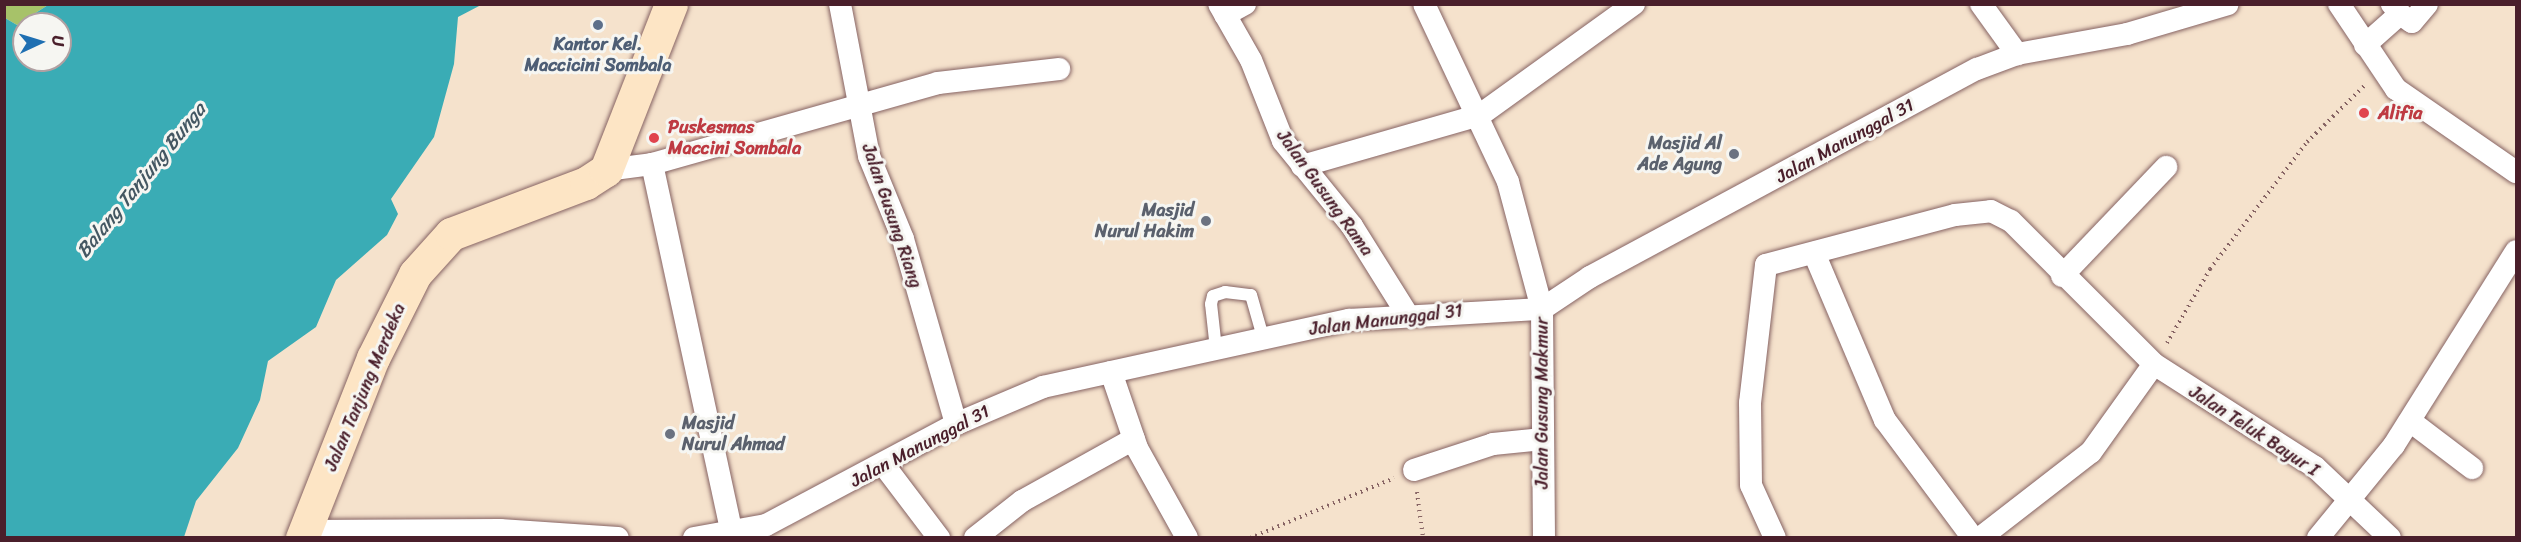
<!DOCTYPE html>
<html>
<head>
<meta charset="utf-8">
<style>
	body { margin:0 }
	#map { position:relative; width:2521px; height:542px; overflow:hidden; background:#f5e2cc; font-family:Sriracha,sans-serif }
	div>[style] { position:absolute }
	.green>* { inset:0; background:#a7c269 }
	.water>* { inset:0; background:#3aacb5 }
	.path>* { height:4px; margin-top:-2px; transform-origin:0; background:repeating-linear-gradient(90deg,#866363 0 1.5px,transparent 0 6px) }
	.roads { filter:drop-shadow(0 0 2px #866363) drop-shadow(0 0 2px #866363) }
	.lane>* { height:12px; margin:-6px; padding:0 6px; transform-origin:6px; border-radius:6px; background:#fff }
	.street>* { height:22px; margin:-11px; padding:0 11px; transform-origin:11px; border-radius:11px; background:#fff }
	.secondary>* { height:33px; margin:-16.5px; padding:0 16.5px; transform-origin:16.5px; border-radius:16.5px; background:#fde5c5 }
	.dots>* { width:16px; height:16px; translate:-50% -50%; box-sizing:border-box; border:3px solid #f6f6f2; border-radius:50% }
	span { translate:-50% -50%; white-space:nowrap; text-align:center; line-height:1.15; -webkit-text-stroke:6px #f6f6f2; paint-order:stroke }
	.service-label { font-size:18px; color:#4e5e75; font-weight:700 }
	.health-label { font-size:18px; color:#be3a42; font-weight:700 }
	.left { translate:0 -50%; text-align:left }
	.street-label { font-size:18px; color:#4a1f2b }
	.worship-label { font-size:18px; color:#5b616d; font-weight:700 }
	.right { translate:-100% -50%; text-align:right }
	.water-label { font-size:20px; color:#445762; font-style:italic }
	.frame { position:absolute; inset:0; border:6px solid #4a1f2b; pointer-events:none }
	.north { position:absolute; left:12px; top:12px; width:60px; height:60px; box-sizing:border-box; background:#f6f6f2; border:2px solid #b1a0a2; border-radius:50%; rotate:86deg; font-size:16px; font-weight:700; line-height:24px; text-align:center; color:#4a1f2b }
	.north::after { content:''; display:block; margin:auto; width:21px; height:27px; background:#1f6fb2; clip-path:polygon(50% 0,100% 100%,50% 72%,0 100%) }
</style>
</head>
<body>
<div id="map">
	<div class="green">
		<i style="clip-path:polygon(5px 5px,48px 5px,17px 25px,5px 18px)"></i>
	</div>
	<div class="water">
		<i style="clip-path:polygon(evenodd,48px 5px,481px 5px,458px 17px,454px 64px,434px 137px,391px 199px,398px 214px,387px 235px,336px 280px,316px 327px,268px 361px,260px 400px,238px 448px,196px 501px,184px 537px,5px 537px,5px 18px,17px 25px,48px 5px,24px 24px,60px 24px,60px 60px,24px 60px,24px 24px)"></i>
	</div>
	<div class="path">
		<i style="left:2167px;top:343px;width:86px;rotate:-59.8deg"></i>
		<i style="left:2210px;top:269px;width:160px;rotate:-52.6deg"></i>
		<i style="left:2307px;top:142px;width:83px;rotate:-44.5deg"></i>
		<i style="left:1417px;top:492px;width:46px;rotate:82.6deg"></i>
		<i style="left:1250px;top:538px;width:156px;rotate:-22.6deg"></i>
	</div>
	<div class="roads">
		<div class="lane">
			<i style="left:1216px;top:349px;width:45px;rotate:-96.3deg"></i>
			<i style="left:1211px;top:304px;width:8px;rotate:-76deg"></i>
			<i style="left:1213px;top:296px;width:13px;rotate:-18deg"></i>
			<i style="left:1225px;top:292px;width:26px;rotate:7deg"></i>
			<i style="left:1251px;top:295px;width:44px;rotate:74.1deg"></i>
		</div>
		<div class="street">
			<i style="left:840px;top:4px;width:155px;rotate:79.2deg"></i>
			<i style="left:869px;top:156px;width:90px;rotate:67.7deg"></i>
			<i style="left:903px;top:239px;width:192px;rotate:74deg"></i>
			<i style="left:1219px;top:4px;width:64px;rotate:60.3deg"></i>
			<i style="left:1251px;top:60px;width:87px;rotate:68.4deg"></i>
			<i style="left:1283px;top:141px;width:109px;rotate:50.9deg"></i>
			<i style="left:1352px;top:226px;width:104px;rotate:58deg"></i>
			<i style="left:1424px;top:4px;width:197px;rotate:64.7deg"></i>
			<i style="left:1508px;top:182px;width:131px;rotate:75deg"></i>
			<i style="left:1542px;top:309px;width:229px;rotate:89.5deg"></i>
			<i style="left:1981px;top:4px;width:62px;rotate:54.2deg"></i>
			<i style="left:2339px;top:4px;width:102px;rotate:56.2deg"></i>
			<i style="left:2396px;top:89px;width:146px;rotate:34.7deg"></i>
			<i style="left:2400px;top:14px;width:14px;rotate:34deg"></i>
			<i style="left:2412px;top:22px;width:23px;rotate:-50deg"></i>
			<i style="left:1225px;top:15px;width:23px;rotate:-29deg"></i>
			<i style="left:2365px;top:45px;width:47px;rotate:-41.5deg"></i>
			<i style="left:2400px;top:14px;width:13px;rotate:-129deg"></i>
			<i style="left:652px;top:164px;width:380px;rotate:77.8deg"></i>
			<i style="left:1302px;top:166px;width:185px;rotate:-16deg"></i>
			<i style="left:1480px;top:115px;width:190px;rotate:-35.8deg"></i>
			<i style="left:606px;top:170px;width:46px;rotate:-7.4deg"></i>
			<i style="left:652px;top:164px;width:297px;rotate:-15.8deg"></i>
			<i style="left:938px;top:83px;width:122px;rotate:-6.6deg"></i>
			<i style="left:1814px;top:253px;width:181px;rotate:67deg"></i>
			<i style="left:1885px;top:420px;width:147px;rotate:53.3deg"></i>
			<i style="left:2062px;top:276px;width:151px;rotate:-46.3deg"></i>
			<i style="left:1111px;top:372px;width:80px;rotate:71.1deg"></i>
			<i style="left:1137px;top:448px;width:103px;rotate:60.9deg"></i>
			<i style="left:2410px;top:421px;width:78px;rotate:37.2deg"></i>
			<i style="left:883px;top:464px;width:93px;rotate:52.9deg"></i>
			<i style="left:1414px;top:470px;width:83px;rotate:-18.2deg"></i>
			<i style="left:1493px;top:444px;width:50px;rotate:-5.7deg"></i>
			<i style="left:305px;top:531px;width:195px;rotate:-0.3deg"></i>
			<i style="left:500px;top:530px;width:118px;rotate:3.9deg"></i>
			<i style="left:694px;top:538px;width:73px;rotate:-10.2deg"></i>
			<i style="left:766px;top:525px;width:215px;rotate:-28deg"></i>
			<i style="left:956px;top:424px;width:95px;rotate:-23deg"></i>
			<i style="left:1043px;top:387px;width:313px;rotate:-12.4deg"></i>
			<i style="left:1349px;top:320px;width:193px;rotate:-3.3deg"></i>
			<i style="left:1542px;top:309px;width:58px;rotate:-33.7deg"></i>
			<i style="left:1590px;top:277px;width:439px;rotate:-28.3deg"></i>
			<i style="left:1977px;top:69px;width:43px;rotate:-20.6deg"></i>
			<i style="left:2017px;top:54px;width:112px;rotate:-10.3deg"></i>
			<i style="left:2127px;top:34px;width:105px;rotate:-16.5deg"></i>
			<i style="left:975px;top:538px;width:60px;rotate:-38.2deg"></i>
			<i style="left:1022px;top:501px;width:128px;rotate:-29deg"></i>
			<i style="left:1775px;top:538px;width:58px;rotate:-114.4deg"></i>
			<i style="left:1751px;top:485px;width:82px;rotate:-90.7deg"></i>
			<i style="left:1750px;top:403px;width:139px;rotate:-83.4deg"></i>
			<i style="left:1766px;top:265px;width:196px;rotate:-14.8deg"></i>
			<i style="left:1955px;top:215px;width:36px;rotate:-6deg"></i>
			<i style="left:1991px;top:211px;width:22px;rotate:27deg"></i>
			<i style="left:2011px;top:221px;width:202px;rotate:45deg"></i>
			<i style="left:2154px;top:364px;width:191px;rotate:32.6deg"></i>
			<i style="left:2315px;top:467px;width:103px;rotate:43.4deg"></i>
			<i style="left:1980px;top:538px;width:140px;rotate:-37.8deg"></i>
			<i style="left:2091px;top:452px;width:108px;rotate:-54.4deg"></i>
			<i style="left:2318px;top:538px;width:120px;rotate:-50.7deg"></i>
			<i style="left:2394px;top:445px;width:229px;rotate:-57.8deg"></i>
		</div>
		<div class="secondary">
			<i style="left:302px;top:538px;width:193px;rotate:-68.5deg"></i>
			<i style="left:373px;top:358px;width:94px;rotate:-63.4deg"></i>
			<i style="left:415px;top:274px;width:54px;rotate:-48deg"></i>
			<i style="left:451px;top:234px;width:144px;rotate:-20.7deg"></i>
			<i style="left:586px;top:183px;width:24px;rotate:-33deg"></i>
			<i style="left:606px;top:170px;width:178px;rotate:-68.6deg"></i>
		</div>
	</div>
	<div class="dots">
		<i style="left:598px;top:25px;background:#5c6f8a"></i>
		<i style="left:2364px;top:113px;background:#e0444e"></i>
		<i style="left:654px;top:138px;background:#e0444e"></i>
		<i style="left:1734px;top:154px;background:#6b7280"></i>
		<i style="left:1206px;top:221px;background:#6b7280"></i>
		<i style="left:670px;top:434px;background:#6b7280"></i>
	</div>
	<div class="service-label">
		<span style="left:598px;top:55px">Kantor Kel.<br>Maccicini Sombala</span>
	</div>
	<div class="health-label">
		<span class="left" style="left:2378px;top:113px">Alifia</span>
		<span class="left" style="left:668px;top:138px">Puskesmas<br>Maccini Sombala</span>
	</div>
	<div class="street-label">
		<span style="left:1845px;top:141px;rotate:-29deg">Jalan Manunggal 31</span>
		<span style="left:1325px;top:193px;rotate:54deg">Jalan Gusung Rama</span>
		<span style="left:892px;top:216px;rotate:71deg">Jalan Gusung Riang</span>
		<span style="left:1386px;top:320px;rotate:-7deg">Jalan Manunggal 31</span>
		<span style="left:365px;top:387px;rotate:-67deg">Jalan Tanjung Merdeka</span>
		<span style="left:1542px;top:403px;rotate:-90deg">Jalan Gusung Makmur</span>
		<span style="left:2254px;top:431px;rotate:33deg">Jalan Teluk Bayur I</span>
		<span style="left:920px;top:446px;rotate:-28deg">Jalan Manunggal 31</span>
	</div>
	<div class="worship-label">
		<span class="right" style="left:1722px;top:154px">Masjid Al<br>Ade Agung</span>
		<span class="right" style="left:1194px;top:221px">Masjid<br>Nurul Hakim</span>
		<span class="left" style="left:682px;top:434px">Masjid<br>Nurul Ahmad</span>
	</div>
	<div class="water-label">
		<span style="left:141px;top:180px;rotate:-51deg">Balang Tanjung Bunga</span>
	</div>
	<div class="frame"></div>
	<div class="north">U</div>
</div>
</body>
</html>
